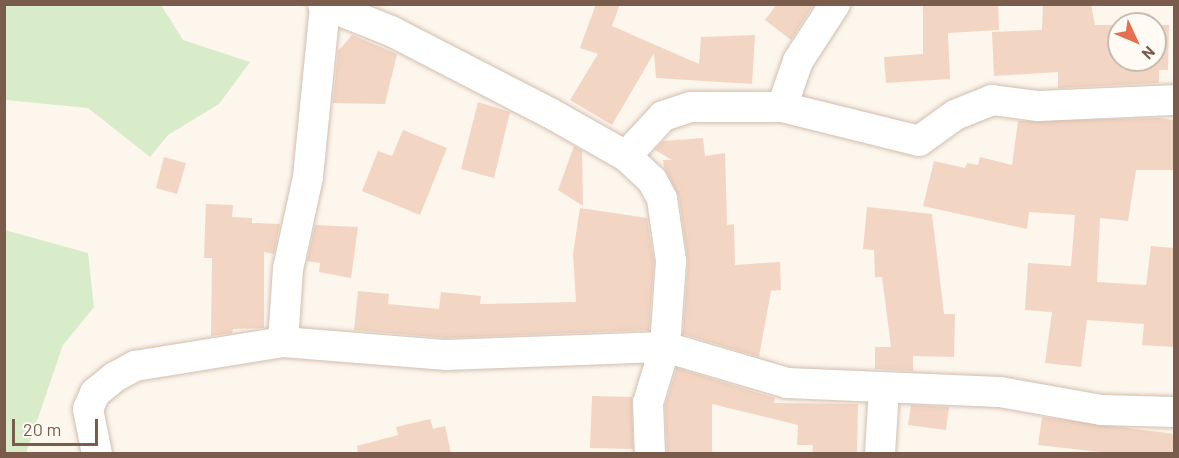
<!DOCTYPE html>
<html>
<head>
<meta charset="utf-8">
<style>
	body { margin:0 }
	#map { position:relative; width:1179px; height:458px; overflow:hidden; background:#fdf6ec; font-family:Barlow,sans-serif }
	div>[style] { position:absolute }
	.green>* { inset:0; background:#d8ecc9 }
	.building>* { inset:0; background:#f3d5c3 }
	.roads { filter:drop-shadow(0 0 2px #d1beb0) drop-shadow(0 0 2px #d1beb0) }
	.minor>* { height:30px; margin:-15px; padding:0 15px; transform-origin:15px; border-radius:15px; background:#fff }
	span { translate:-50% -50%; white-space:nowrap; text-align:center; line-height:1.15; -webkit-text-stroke:5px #fffaf3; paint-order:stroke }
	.frame { position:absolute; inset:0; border:6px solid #7a5c4d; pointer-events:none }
	.north { position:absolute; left:1107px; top:12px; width:60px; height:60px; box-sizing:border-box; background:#fffaf3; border:2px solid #cabbb1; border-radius:50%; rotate:134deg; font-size:16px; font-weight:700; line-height:24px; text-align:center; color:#7a5c4d }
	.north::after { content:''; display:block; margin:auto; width:21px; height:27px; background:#e76f51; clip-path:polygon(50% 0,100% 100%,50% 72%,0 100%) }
	.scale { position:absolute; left:12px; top:419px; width:86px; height:27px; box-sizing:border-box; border:3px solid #7a5c4d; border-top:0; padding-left:8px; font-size:18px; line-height:21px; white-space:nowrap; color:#7a5c4d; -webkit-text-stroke:4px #fffaf3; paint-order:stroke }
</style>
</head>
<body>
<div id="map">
	<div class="green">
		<i style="clip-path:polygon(4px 5px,161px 5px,183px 40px,250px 62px,219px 104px,168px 135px,150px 157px,88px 108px,5px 100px)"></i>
		<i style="clip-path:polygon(5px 230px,88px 253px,94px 307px,63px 345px,26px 453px,5px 453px)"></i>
	</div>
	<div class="building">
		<i style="clip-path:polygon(596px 4px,620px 4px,612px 26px,699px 64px,701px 37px,755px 35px,752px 84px,656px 78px,654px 53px,612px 125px,570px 100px,598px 54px,580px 48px)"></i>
		<i style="clip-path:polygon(777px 4px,814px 4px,791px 40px,765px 20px)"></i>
		<i style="clip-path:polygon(923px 4px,998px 4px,999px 30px,948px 33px,950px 79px,886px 83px,884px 57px,923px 54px)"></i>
		<i style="clip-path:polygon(1043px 4px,1091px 4px,1095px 25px,1119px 25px,1119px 60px,1155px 60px,1155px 25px,1169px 25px,1168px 70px,1159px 70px,1159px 83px,1058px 88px,1058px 72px,994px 76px,992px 32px,1042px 30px)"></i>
		<i style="clip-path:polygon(352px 35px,397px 54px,385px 104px,333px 103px,338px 51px)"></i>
		<i style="clip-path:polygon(478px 102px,510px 112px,494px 178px,461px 169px)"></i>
		<i style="clip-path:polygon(1159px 118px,1174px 120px,1174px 170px,1136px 170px,1128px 221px,1100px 218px,1097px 282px,1146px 285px,1151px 246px,1174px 248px,1174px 347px,1142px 345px,1144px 324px,1087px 320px,1081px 367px,1045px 363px,1052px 312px,1025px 310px,1028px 263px,1071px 266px,1075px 215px,1029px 212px,1027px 229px,923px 206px,934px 161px,965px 168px,967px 163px,978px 165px,980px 157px,1012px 165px,1018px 121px)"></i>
		<i style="clip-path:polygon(403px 130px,447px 148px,420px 215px,362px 191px,378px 151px,392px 156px)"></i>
		<i style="clip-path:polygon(703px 138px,705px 156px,725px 153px,727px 225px,734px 224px,735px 265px,780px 262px,781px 290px,771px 291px,759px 357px,683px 334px,688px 262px,679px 197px,664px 167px,663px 160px,672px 160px,655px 150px,663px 141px)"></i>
		<i style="clip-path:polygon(574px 146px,582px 151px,583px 206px,558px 190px)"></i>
		<i style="clip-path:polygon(164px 157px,186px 163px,177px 194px,156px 188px)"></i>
		<i style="clip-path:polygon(206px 204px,233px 205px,232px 217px,252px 218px,252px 223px,280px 224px,274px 254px,264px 252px,264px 328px,233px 329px,232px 333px,211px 336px,212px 258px,204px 258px)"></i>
		<i style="clip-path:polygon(867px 207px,932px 214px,944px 314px,955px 314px,954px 357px,913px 356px,913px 371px,875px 369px,875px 347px,891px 347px,882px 277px,875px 277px,874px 250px,863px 249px)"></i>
		<i style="clip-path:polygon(580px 208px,647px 218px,654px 262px,649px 330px,446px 338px,354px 330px,358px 291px,389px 294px,388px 304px,439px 309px,441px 292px,481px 296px,480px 304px,576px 302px,573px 254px)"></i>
		<i style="clip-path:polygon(315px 225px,358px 227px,351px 278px,319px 272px,320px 263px,307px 261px)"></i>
		<i style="clip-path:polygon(677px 368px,775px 398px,774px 403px,858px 404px,857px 453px,812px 453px,813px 445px,797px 445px,798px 425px,712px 404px,712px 453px,667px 453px,665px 405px)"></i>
		<i style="clip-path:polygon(592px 396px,632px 397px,633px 449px,590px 448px)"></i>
		<i style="clip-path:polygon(911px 405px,949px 407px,946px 430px,908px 425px)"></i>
		<i style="clip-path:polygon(1042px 417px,1174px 434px,1174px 453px,1109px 453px,1038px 445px)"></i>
		<i style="clip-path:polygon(430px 419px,433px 429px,445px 426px,451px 453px,358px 453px,357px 446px,398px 435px,396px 427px)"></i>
	</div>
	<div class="roads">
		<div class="minor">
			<i style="left:323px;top:4px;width:73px;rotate:21.7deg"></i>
			<i style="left:391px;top:31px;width:179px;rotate:27.3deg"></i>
			<i style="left:550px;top:113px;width:87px;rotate:29.5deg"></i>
			<i style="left:626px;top:156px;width:35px;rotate:43deg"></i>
			<i style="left:652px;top:180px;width:21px;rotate:62deg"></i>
			<i style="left:662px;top:199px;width:63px;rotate:81.7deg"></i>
			<i style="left:671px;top:261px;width:86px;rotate:94deg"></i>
			<i style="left:665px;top:347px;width:59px;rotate:106.9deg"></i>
			<i style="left:648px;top:403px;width:51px;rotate:87.8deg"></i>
			<i style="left:782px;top:107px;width:49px;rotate:-70.8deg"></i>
			<i style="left:798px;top:61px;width:68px;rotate:-57deg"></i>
			<i style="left:626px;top:156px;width:54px;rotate:-47.2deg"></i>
			<i style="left:663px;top:116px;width:29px;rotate:-18deg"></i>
			<i style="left:691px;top:107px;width:91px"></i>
			<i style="left:782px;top:107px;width:141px;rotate:13.9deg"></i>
			<i style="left:919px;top:141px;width:44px;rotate:-35.8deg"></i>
			<i style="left:955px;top:115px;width:40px;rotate:-22deg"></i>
			<i style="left:992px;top:100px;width:45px;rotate:7.6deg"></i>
			<i style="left:1037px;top:106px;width:137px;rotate:-2.5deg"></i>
			<i style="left:283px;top:342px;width:73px;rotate:-86.1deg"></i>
			<i style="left:288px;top:269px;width:94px;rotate:-77.7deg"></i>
			<i style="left:308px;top:177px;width:171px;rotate:-84.3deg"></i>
			<i style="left:97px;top:454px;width:46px;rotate:-101.3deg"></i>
			<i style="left:88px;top:409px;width:17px;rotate:-66deg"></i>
			<i style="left:95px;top:393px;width:26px;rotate:-39deg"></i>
			<i style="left:115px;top:377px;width:23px;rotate:-29deg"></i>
			<i style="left:135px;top:366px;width:150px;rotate:-9.2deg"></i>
			<i style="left:283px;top:342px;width:164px;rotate:4.6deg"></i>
			<i style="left:446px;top:355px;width:219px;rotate:-2.1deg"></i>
			<i style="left:665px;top:347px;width:127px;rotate:16.4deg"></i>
			<i style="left:787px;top:383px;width:213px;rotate:2.4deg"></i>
			<i style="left:1000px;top:392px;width:103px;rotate:10.1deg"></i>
			<i style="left:1101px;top:410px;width:73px;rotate:1.6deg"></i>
			<i style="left:880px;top:454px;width:66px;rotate:-86.5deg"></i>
		</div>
	</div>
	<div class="frame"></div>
	<div class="north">N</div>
	<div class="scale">20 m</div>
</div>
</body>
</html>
